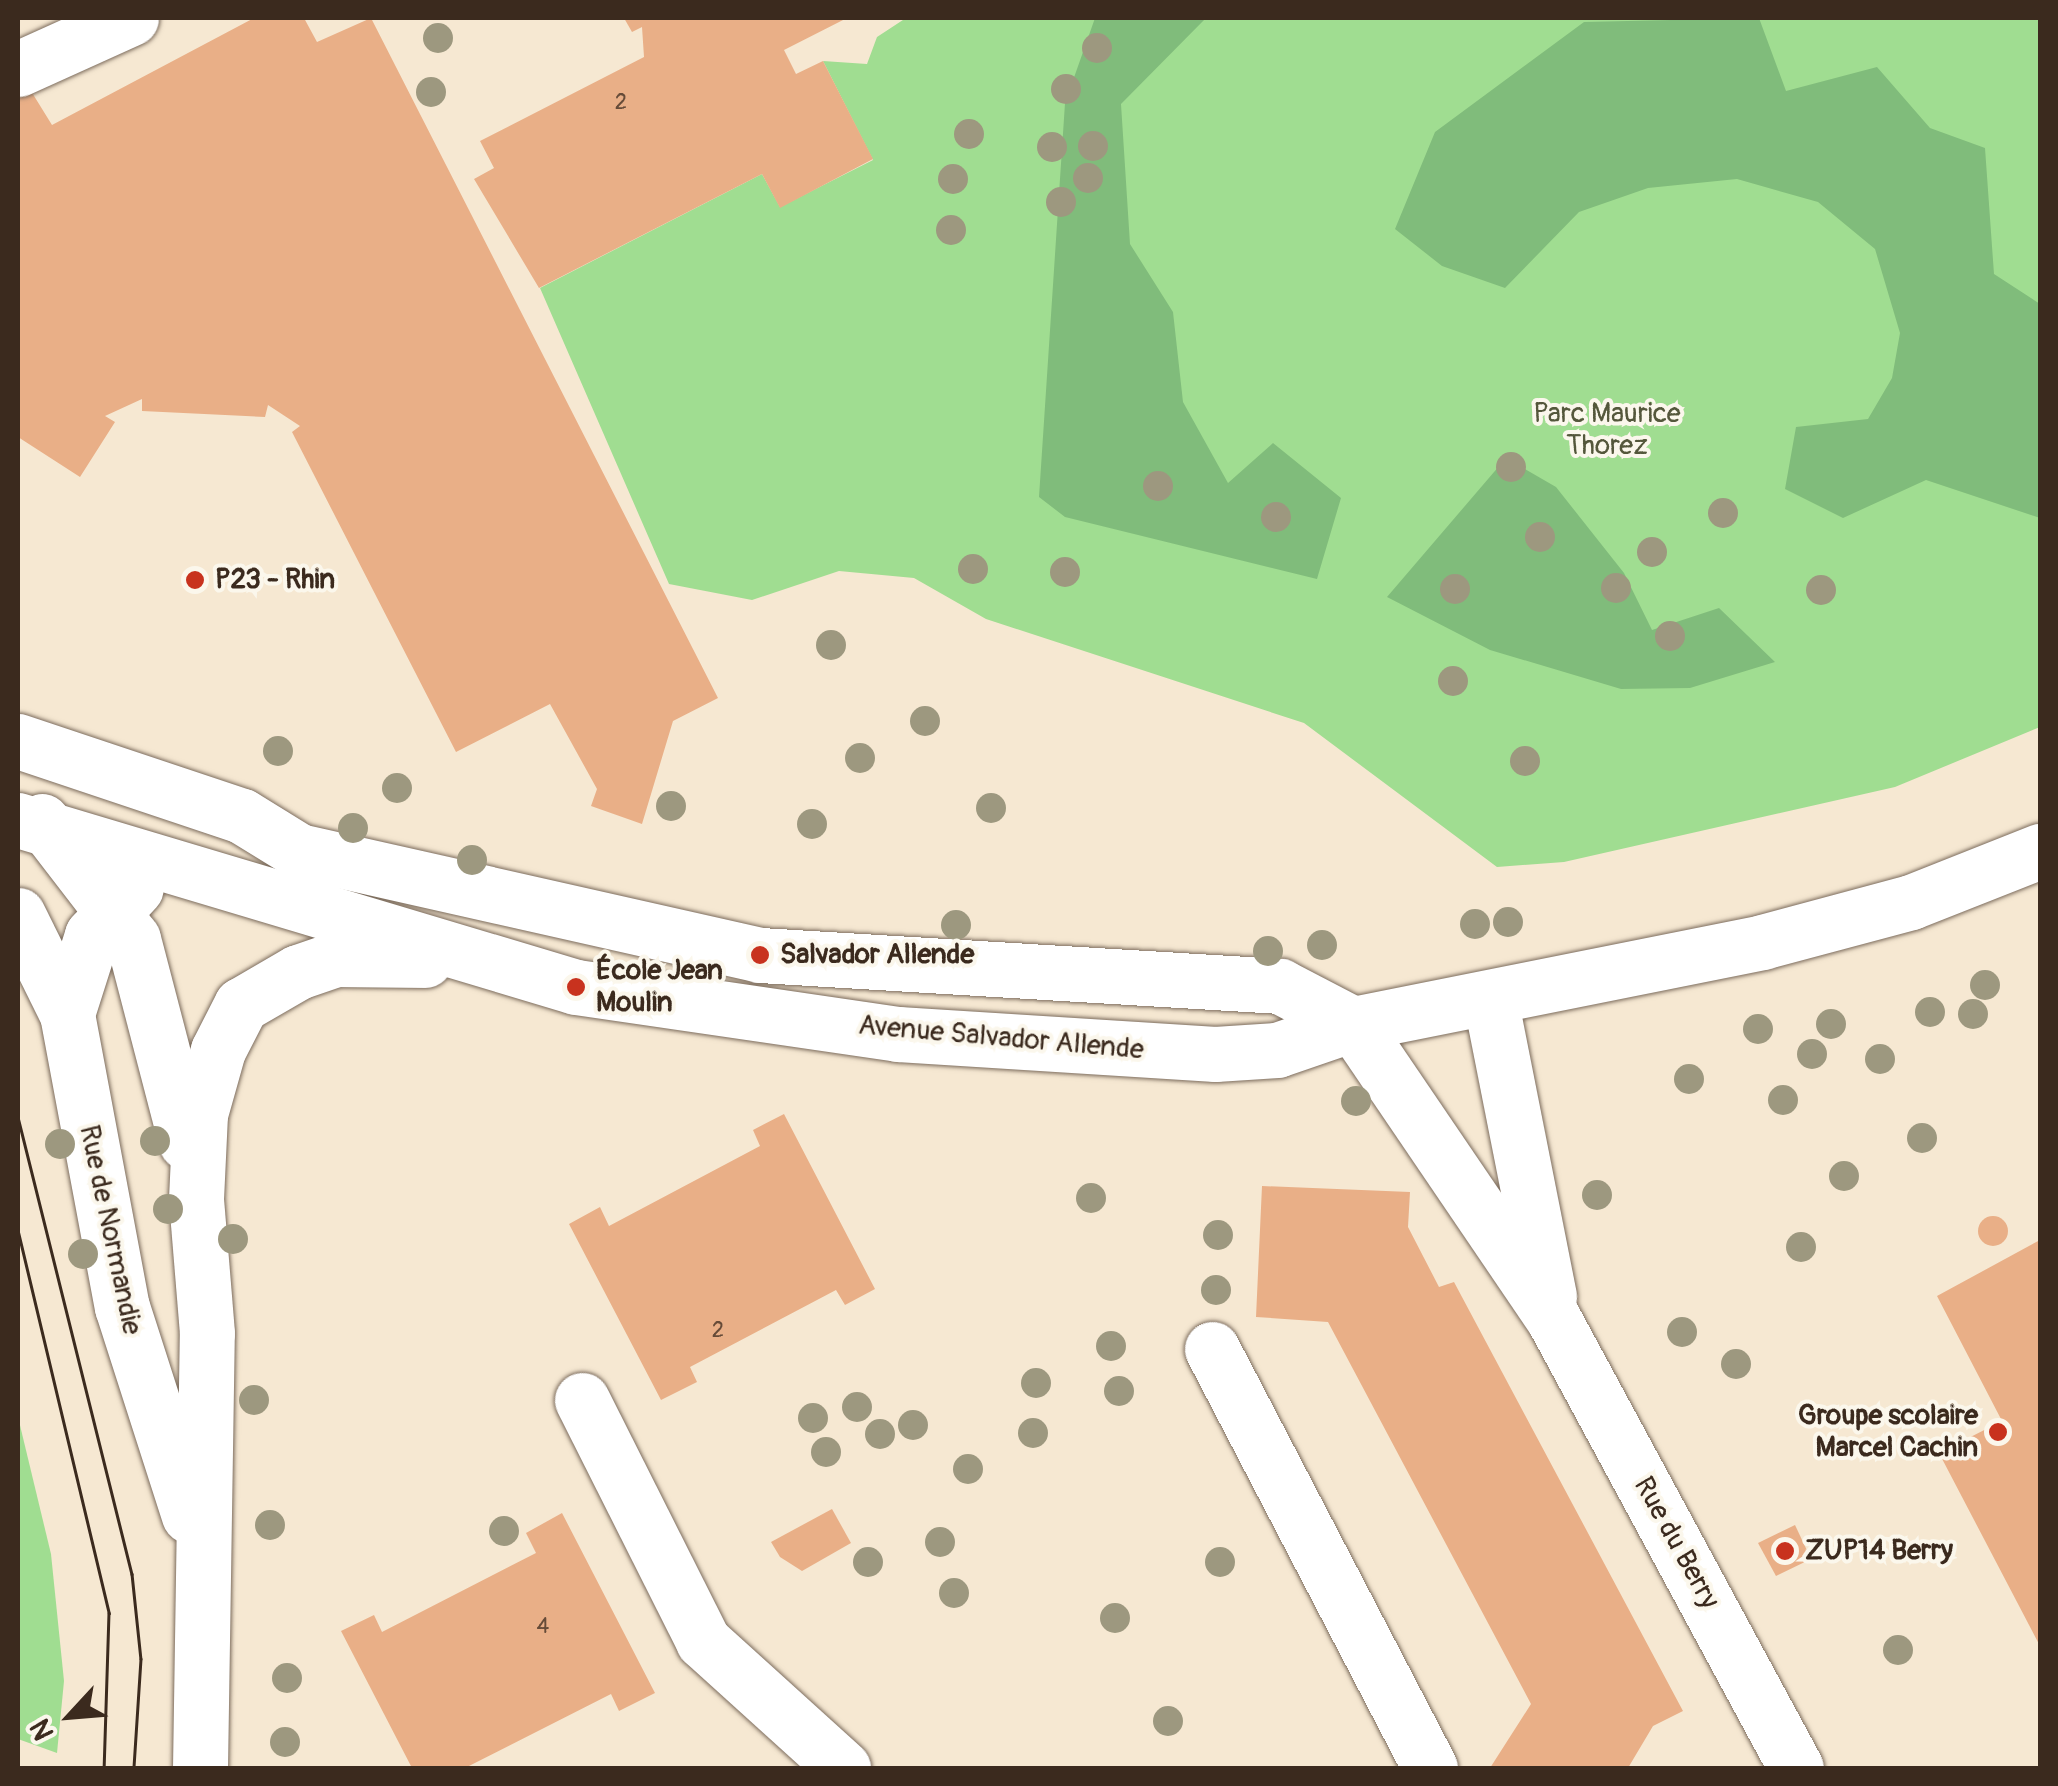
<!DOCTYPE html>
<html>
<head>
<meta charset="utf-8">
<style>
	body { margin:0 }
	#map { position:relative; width:2058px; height:1786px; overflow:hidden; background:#f6e8d2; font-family:Pangolin,sans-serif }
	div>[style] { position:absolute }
	.green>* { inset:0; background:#a0dd91 }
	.forest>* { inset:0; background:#80bc7b }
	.building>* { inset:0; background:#e9af87 }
	.round { border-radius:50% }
	.roads { filter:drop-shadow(0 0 2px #7c6c5d) drop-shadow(0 0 2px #7c6c5d) }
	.minor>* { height:55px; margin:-27.5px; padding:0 27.5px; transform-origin:27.5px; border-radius:27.5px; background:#fff }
	.tram>* { height:2.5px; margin:-1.25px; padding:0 1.25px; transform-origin:1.25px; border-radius:1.25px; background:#3b2a1e }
	.trees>* { width:30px; height:30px; margin:-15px; border-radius:50%; background:#9d987f }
	.dots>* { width:28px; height:28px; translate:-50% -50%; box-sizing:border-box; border:5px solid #fbf7ec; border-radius:50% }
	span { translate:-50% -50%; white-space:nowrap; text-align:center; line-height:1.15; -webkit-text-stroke:8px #fbf7ec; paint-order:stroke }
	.number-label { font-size:22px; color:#664b38 }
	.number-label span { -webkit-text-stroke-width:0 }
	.park-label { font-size:28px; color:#54573b }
	.poi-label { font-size:28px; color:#3b2a1e; font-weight:700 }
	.left { translate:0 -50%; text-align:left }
	.right { translate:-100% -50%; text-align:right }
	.street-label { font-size:28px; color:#3b2a1e }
	.frame { position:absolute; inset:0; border:20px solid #3b2a1e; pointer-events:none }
	.north { position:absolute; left:20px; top:1666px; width:100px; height:100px; -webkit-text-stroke:8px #fbf7ec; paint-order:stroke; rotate:244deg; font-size:28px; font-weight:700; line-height:40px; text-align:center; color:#3b2a1e }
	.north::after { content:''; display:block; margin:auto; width:35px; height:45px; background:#3b2a1e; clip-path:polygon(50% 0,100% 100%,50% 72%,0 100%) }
</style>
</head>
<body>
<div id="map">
	<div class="green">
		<i style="clip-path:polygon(906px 18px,2040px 18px,2040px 727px,1895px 787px,1564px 862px,1497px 867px,1304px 723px,986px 619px,914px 578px,839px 571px,752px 600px,669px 584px,540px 288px,762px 174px,780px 207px,873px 160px,823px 61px,867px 64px,877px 37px)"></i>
		<i style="clip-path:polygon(18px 1417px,51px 1554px,64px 1681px,57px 1753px,18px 1739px)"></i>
	</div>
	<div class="forest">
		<i style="clip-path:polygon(1095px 18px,1206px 18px,1121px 104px,1130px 244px,1173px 312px,1183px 402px,1228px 483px,1273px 443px,1341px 498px,1317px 579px,1065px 517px,1039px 497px,1065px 103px)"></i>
		<i style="clip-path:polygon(1759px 18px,1786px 91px,1877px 67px,1930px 128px,1985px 148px,1994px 274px,2040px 304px,2040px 518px,1926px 480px,1843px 518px,1785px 489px,1796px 427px,1868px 419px,1892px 378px,1900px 333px,1875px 249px,1818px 202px,1737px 179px,1648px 188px,1579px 212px,1505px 288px,1442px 266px,1395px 229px,1435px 132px,1584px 22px)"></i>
		<i style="clip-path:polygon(1506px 458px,1556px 487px,1624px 573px,1652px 630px,1719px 608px,1775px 662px,1690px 688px,1621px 689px,1490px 650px,1387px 597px)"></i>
	</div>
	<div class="building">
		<i style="clip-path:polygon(254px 18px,304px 18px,317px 42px,371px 18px,718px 698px,673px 721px,642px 824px,591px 806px,597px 789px,550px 704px,456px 752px,292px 432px,300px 426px,268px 405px,265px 417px,142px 411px,142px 399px,105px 416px,115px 422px,80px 477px,18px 437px,18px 70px,52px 125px)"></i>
		<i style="clip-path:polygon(624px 18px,847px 18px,784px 50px,796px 74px,823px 61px,873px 159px,780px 208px,762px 174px,539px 288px,474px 179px,494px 168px,480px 141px,644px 57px,642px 27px,632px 32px)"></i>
		<i style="clip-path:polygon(784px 1114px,875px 1289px,845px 1305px,836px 1290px,690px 1367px,697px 1382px,661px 1400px,569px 1224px,600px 1207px,609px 1226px,760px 1146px,753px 1130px)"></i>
		<i style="clip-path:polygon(1262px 1186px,1410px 1192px,1408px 1227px,1439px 1287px,1454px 1282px,1683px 1711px,1653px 1726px,1628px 1768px,1490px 1768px,1531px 1704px,1328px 1322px,1256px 1317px)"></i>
		<i class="round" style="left:1978px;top:1216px;width:30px;height:30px"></i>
		<i style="clip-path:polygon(2040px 1240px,2040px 1646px,1939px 1453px,2002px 1421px,1937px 1296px)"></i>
		<i style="clip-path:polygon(832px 1509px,851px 1543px,802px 1571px,780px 1557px,771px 1542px)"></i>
		<i style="clip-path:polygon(562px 1513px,655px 1693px,619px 1711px,611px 1694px,465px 1768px,412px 1768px,341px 1631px,374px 1615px,382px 1632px,536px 1553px,526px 1533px)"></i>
		<i style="clip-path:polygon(1795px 1525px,1811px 1559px,1776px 1576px,1758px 1543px)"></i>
	</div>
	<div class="roads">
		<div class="minor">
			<i style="left:18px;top:69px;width:124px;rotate:-24.3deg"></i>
			<i style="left:18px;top:741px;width:236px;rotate:18.5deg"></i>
			<i style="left:242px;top:816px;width:67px;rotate:31.6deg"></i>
			<i style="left:299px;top:851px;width:473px;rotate:12.7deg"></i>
			<i style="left:760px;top:955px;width:521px;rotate:3.41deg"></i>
			<i style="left:1280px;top:986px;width:82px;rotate:27.5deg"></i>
			<i style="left:1353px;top:1024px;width:356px;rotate:55.8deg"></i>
			<i style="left:1553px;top:1318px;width:511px;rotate:61.63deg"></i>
			<i style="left:18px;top:820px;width:582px;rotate:16.66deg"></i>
			<i style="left:576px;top:987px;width:325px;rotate:8.3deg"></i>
			<i style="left:898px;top:1034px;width:318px;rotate:3.6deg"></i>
			<i style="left:1215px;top:1054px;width:62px;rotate:-3.7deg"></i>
			<i style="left:1277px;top:1050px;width:80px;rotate:-18.9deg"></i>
			<i style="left:1353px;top:1024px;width:417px;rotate:-11.3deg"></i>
			<i style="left:1762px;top:942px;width:154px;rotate:-15deg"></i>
			<i style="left:1911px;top:902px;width:139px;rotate:-21.6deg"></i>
			<i style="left:42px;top:821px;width:149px;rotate:52.4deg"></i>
			<i style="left:133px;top:939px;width:210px;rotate:75.4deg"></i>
			<i style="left:18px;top:915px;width:110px;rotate:63.7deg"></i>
			<i style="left:67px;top:1014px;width:298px;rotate:79.4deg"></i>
			<i style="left:122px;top:1307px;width:219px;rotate:72.2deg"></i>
			<i style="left:1491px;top:1003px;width:299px;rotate:78.8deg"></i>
			<i style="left:67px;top:1014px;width:83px;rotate:-72.4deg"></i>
			<i style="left:92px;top:935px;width:64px;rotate:-46.9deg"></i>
			<i style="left:1212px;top:1349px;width:472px;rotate:62.5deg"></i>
			<i style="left:582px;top:1400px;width:270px;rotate:63.3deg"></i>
			<i style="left:703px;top:1641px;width:189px;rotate:42.2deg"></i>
			<i style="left:200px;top:1768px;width:435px;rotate:-89.1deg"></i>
			<i style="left:207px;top:1333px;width:134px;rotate:-94.7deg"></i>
			<i style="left:196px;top:1199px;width:85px;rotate:-87.3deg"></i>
			<i style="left:200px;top:1114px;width:66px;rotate:-74.3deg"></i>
			<i style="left:218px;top:1050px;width:51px;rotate:-62.9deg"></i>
			<i style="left:241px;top:1005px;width:66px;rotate:-30.1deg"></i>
			<i style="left:298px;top:972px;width:40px;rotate:-18.9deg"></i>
			<i style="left:336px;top:959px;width:89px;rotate:0.6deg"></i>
		</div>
	</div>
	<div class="tram">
		<i style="left:18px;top:1117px;width:471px;rotate:76deg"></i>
		<i style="left:132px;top:1574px;width:85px;rotate:84deg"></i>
		<i style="left:141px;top:1659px;width:109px;rotate:93.7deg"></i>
		<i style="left:18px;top:1230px;width:394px;rotate:76.6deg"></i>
		<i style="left:109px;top:1613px;width:155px;rotate:91.8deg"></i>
	</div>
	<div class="trees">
		<i style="left:438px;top:38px"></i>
		<i style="left:1097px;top:48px"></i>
		<i style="left:1066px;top:89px"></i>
		<i style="left:431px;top:92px"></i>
		<i style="left:969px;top:134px"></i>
		<i style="left:1093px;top:146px"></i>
		<i style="left:1052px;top:147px"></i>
		<i style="left:1088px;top:178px"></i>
		<i style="left:953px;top:179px"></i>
		<i style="left:1061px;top:202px"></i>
		<i style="left:951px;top:230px"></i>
		<i style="left:1511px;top:467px"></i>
		<i style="left:1158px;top:486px"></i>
		<i style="left:1723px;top:513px"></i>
		<i style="left:1276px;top:517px"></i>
		<i style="left:1540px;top:537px"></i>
		<i style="left:1652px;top:552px"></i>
		<i style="left:973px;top:569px"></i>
		<i style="left:1065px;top:572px"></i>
		<i style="left:1616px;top:588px"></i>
		<i style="left:1455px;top:589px"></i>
		<i style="left:1821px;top:590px"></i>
		<i style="left:1670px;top:636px"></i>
		<i style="left:831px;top:645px"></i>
		<i style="left:1453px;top:681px"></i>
		<i style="left:925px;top:721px"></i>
		<i style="left:278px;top:751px"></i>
		<i style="left:860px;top:758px"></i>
		<i style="left:1525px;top:761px"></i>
		<i style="left:397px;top:788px"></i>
		<i style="left:671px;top:806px"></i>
		<i style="left:991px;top:808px"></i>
		<i style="left:812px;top:824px"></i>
		<i style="left:353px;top:828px"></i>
		<i style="left:472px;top:860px"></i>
		<i style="left:1508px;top:922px"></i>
		<i style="left:1475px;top:924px"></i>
		<i style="left:956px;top:925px"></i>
		<i style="left:1322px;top:945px"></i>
		<i style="left:1268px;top:951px"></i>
		<i style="left:1985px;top:985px"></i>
		<i style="left:1930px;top:1012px"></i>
		<i style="left:1973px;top:1014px"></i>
		<i style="left:1831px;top:1024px"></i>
		<i style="left:1758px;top:1029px"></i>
		<i style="left:1812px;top:1054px"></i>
		<i style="left:1880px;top:1059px"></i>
		<i style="left:1689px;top:1079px"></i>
		<i style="left:1783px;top:1100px"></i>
		<i style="left:1356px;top:1101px"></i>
		<i style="left:1922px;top:1138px"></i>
		<i style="left:155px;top:1141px"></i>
		<i style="left:60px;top:1144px"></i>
		<i style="left:1844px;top:1176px"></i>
		<i style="left:1597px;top:1195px"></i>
		<i style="left:1091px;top:1198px"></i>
		<i style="left:168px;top:1209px"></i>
		<i style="left:1218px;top:1235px"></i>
		<i style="left:233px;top:1239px"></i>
		<i style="left:1801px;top:1247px"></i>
		<i style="left:83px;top:1254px"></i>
		<i style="left:1216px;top:1290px"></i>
		<i style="left:1682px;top:1332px"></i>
		<i style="left:1111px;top:1346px"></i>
		<i style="left:1736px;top:1364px"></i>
		<i style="left:1036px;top:1383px"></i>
		<i style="left:1119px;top:1391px"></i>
		<i style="left:254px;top:1400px"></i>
		<i style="left:857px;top:1407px"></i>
		<i style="left:813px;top:1418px"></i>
		<i style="left:913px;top:1425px"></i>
		<i style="left:1033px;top:1433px"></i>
		<i style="left:880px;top:1434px"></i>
		<i style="left:826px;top:1452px"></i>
		<i style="left:968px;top:1469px"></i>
		<i style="left:270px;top:1525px"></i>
		<i style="left:504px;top:1531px"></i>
		<i style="left:940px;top:1542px"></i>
		<i style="left:868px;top:1562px"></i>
		<i style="left:1220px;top:1562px"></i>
		<i style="left:954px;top:1593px"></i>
		<i style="left:1115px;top:1618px"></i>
		<i style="left:1898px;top:1650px"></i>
		<i style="left:287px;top:1678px"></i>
		<i style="left:1168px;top:1721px"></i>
		<i style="left:285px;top:1742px"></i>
	</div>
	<div class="dots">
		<i style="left:195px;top:580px;background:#c8321e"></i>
		<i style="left:760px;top:955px;background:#c8321e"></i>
		<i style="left:576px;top:987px;background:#c8321e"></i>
		<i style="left:1998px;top:1432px;background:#c8321e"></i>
		<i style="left:1785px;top:1551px;background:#c8321e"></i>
	</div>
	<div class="number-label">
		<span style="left:621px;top:103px">2</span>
		<span style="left:718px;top:1331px">2</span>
		<span style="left:543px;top:1627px">4</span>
	</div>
	<div class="park-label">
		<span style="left:1607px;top:430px">Parc Maurice<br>Thorez</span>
	</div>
	<div class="poi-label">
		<span class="left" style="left:215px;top:580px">P23 - Rhin</span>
		<span class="left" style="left:780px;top:955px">Salvador Allende</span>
		<span class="left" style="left:596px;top:987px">École Jean<br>Moulin</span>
		<span class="right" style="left:1978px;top:1432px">Groupe scolaire<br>Marcel Cachin</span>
		<span class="left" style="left:1805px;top:1551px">ZUP14 Berry</span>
	</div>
	<div class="street-label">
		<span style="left:1001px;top:1038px;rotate:5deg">Avenue Salvador Allende</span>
		<span style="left:110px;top:1230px;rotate:78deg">Rue de Normandie</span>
		<span style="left:1676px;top:1543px;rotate:61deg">Rue du Berry</span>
	</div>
	<div class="frame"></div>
	<div class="north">N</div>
</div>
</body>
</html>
